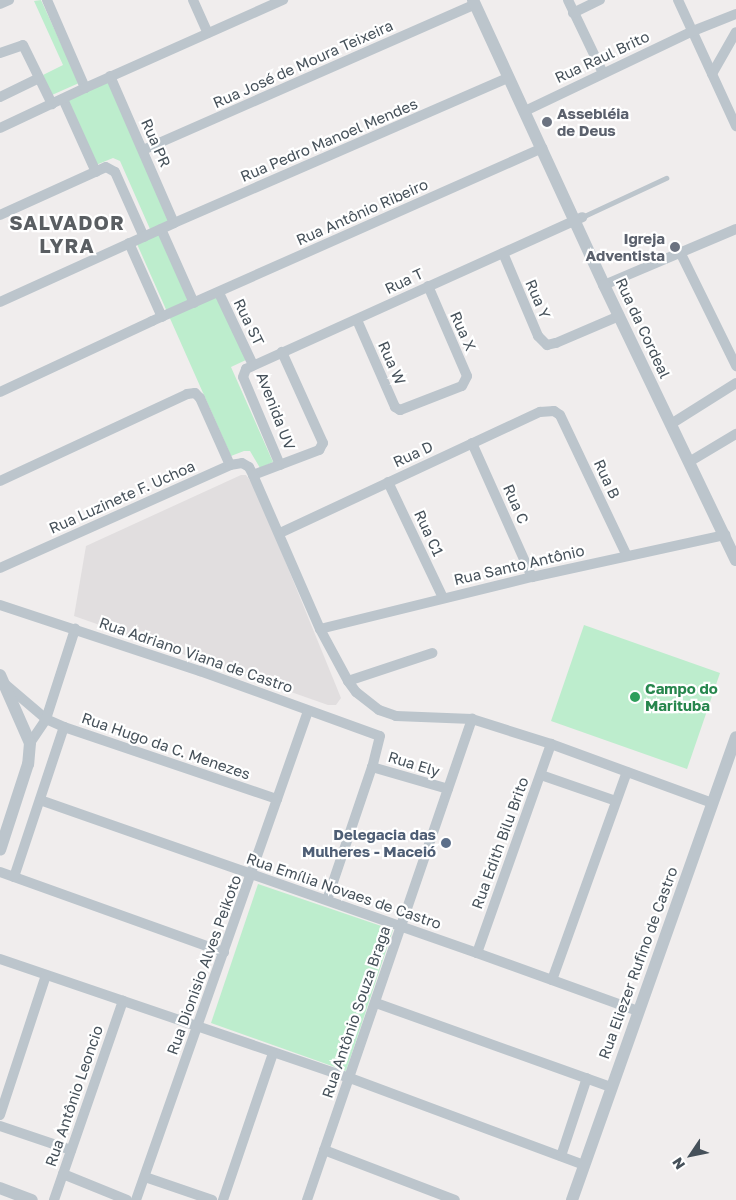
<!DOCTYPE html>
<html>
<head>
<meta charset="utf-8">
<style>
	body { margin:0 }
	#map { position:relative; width:736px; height:1200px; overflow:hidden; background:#f0eded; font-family:"Golos Text",sans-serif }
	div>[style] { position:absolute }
	.education>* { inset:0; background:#e1dedf }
	.green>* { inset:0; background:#bdedcd }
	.service>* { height:5px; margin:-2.5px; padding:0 2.5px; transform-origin:2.5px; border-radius:2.5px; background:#bcc5cc }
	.minor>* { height:10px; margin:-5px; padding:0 5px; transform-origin:5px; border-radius:5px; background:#bcc5cc }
	.tertiary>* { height:12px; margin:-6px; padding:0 6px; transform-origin:6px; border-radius:6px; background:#bcc5cc }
	.dots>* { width:14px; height:14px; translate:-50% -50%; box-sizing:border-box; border:2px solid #fff; border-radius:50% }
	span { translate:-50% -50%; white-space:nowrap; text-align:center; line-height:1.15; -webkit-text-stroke:4.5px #fff; paint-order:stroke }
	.street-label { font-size:15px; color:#46515a }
	.worship-label { font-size:15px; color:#5b616d; font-weight:700 }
	.left { translate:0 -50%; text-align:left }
	.right { translate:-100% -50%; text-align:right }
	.leisure-label { font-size:15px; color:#27864d; font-weight:700 }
	.service-label { font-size:15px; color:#4e5e75; font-weight:700 }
	.district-label { font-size:20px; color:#5a5e62; font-weight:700; letter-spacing:1px }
	.north { position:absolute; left:666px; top:1130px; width:50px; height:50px; -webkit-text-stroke:4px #fff; paint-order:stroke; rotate:236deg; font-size:14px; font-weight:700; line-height:20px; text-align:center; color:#46515a }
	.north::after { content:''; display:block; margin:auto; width:18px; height:22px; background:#46515a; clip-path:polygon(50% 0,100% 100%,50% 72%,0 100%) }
</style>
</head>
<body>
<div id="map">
	<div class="education">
		<i style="clip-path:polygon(241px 475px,246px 475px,255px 487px,341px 698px,336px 705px,328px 705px,74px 616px,86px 546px)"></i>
	</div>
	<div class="green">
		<i style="clip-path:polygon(41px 0,79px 83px,52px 95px,43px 75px,63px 65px,34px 1px)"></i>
		<i style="clip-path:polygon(108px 79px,170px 220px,150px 229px,120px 161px,113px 158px,96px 165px,67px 98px)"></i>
		<i style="clip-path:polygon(160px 233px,193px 307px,218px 296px,248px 359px,231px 367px,273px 462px,260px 468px,250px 451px,244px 451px,231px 456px,137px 244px)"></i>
		<i style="clip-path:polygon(584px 625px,720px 673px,687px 769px,551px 721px)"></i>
		<i style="clip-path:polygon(258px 884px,393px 930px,346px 1071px,211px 1023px)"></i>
	</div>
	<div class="service">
		<i style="left:582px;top:217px;width:93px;rotate:-24.9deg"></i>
	</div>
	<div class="minor">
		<i style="left:47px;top:0;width:96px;rotate:66.6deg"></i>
		<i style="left:193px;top:0;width:36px;rotate:66deg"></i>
		<i style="left:568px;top:0;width:81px;rotate:64.4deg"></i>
		<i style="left:678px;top:0;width:139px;rotate:65.3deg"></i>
		<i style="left:0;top:4px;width:10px;rotate:-24deg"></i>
		<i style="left:573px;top:13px;width:30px;rotate:-26deg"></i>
		<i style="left:0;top:53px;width:24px;rotate:-19deg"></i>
		<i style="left:23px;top:45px;width:66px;rotate:63.8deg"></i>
		<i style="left:712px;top:74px;width:48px;rotate:-60.3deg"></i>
		<i style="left:110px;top:76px;width:160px;rotate:66.5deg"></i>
		<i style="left:0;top:97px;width:43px;rotate:-26deg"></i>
		<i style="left:63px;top:99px;width:80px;rotate:65.7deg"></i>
		<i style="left:525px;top:111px;width:186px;rotate:-25.5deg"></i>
		<i style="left:693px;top:31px;width:46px;rotate:-21.6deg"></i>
		<i style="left:0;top:128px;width:94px;rotate:-25.2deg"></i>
		<i style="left:85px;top:88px;width:217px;rotate:-24deg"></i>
		<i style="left:143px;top:150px;width:363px;rotate:-23.7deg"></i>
		<i style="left:0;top:215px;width:116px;rotate:-24.4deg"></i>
		<i style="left:106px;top:167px;width:10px;rotate:29deg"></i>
		<i style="left:115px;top:172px;width:71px;rotate:66deg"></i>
		<i style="left:161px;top:229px;width:81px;rotate:66deg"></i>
		<i style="left:129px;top:243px;width:81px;rotate:66deg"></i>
		<i style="left:503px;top:253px;width:90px;rotate:67.1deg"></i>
		<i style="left:538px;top:336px;width:13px;rotate:45deg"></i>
		<i style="left:547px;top:345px;width:9px;rotate:-13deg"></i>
		<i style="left:556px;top:343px;width:69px;rotate:-23.2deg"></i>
		<i style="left:681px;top:254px;width:125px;rotate:63.8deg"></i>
		<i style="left:604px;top:285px;width:143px;rotate:-23deg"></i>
		<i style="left:219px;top:293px;width:80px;rotate:64.7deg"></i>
		<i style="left:0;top:302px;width:191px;rotate:-24.4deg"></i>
		<i style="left:174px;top:223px;width:364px;rotate:-23.5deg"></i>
		<i style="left:357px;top:320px;width:95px;rotate:66.4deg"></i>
		<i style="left:395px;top:407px;width:6px;rotate:31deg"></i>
		<i style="left:400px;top:410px;width:66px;rotate:-21.2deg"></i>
		<i style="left:462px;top:386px;width:11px;rotate:-63deg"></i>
		<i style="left:467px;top:376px;width:98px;rotate:-113.4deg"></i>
		<i style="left:0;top:392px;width:168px;rotate:-25deg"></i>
		<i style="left:152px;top:321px;width:427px;rotate:-23.9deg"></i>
		<i style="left:671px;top:424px;width:77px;rotate:-32.2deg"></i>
		<i style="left:472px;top:443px;width:147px;rotate:65.9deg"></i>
		<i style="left:689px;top:462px;width:55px;rotate:-30.8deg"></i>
		<i style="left:280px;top:465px;width:95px;rotate:-112.8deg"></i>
		<i style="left:243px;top:377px;width:9px;rotate:-69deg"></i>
		<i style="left:246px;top:369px;width:369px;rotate:-24.3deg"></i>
		<i style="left:253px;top:475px;width:71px;rotate:-20.7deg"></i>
		<i style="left:319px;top:450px;width:8px;rotate:-60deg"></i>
		<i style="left:323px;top:443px;width:100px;rotate:-114.3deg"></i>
		<i style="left:0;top:481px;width:206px;rotate:-24.9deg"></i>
		<i style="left:187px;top:394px;width:8px;rotate:-7deg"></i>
		<i style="left:195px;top:393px;width:7px;rotate:45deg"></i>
		<i style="left:200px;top:398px;width:73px;rotate:65.9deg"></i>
		<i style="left:388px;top:482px;width:128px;rotate:64.6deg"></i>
		<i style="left:280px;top:533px;width:287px;rotate:-25deg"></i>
		<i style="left:540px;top:412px;width:14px;rotate:-4deg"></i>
		<i style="left:554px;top:411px;width:7px;rotate:34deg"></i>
		<i style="left:560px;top:415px;width:156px;rotate:64.6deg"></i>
		<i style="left:0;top:568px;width:252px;rotate:-24.1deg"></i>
		<i style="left:230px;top:465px;width:12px;rotate:-9deg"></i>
		<i style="left:242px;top:463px;width:8px;rotate:30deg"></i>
		<i style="left:249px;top:467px;width:9px;rotate:63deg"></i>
		<i style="left:253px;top:475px;width:168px;rotate:66.5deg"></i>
		<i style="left:320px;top:629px;width:59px;rotate:61.7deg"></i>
		<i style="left:348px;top:681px;width:14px;rotate:54deg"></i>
		<i style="left:356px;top:692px;width:29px;rotate:38deg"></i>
		<i style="left:379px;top:710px;width:18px;rotate:19deg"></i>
		<i style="left:396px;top:716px;width:76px;rotate:2.3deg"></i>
		<i style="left:472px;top:719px;width:83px;rotate:17.6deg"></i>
		<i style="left:551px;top:744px;width:171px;rotate:20.1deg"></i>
		<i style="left:0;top:605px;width:211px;rotate:18.3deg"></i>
		<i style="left:200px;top:671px;width:191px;rotate:19.9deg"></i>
		<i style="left:380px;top:736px;width:32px;rotate:104deg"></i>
		<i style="left:372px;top:767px;width:140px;rotate:108.7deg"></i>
		<i style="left:320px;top:629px;width:218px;rotate:-13.8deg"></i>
		<i style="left:532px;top:577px;width:198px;rotate:-12.3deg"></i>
		<i style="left:348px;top:681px;width:89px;rotate:-18.4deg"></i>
		<i style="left:5px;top:684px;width:54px;rotate:40.5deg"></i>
		<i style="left:46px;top:719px;width:20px;rotate:24deg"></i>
		<i style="left:64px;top:727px;width:225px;rotate:18.7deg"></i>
		<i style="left:30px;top:743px;width:29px;rotate:-56deg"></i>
		<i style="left:46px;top:719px;width:95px;rotate:-72.1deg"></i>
		<i style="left:372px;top:767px;width:79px;rotate:16.1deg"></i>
		<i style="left:541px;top:775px;width:79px;rotate:19.1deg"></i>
		<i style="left:40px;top:800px;width:463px;rotate:19.3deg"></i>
		<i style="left:477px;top:953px;width:171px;rotate:19.8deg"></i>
		<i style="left:0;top:872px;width:238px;rotate:19.7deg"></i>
		<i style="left:14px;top:877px;width:158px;rotate:-71.6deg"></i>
		<i style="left:477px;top:953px;width:222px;rotate:-70.5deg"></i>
		<i style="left:0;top:959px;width:370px;rotate:18.8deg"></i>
		<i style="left:350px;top:1078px;width:250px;rotate:20.4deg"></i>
		<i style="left:552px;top:980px;width:221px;rotate:-70.2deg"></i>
		<i style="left:376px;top:1003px;width:250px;rotate:19.7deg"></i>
		<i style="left:0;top:1115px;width:147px;rotate:-71.8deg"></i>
		<i style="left:0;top:1126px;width:75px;rotate:18.7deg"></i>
		<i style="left:324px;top:1150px;width:140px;rotate:20.9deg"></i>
		<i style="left:561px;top:1156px;width:82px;rotate:-71.6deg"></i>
		<i style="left:63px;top:1174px;width:69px;rotate:22.1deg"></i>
		<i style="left:145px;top:1177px;width:71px;rotate:18.9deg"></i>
		<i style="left:54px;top:1200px;width:211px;rotate:-70.9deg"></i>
		<i style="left:136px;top:1200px;width:518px;rotate:-70.62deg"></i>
		<i style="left:223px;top:1200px;width:155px;rotate:-71.2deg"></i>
		<i style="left:307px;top:1200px;width:509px;rotate:-71.07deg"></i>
	</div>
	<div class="tertiary">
		<i style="left:473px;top:0;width:314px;rotate:65.3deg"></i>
		<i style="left:604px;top:285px;width:305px;rotate:64.4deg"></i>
		<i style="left:0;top:675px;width:74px;rotate:66.2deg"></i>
		<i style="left:30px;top:743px;width:21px;rotate:95deg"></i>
		<i style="left:28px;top:764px;width:90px;rotate:108deg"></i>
		<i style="left:0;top:1188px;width:34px;rotate:21deg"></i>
		<i style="left:572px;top:1200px;width:491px;rotate:-70.5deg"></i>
	</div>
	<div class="dots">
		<i style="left:547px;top:122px;background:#6b7280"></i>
		<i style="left:675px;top:247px;background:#6b7280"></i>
		<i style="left:635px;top:697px;background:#2e9e5b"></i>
		<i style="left:446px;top:843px;background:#5c6f8a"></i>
	</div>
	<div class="street-label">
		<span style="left:602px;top:57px;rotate:-25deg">Rua Raul Brito</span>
		<span style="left:303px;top:64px;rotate:-24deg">Rua José de Moura Teixeira</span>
		<span style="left:329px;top:140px;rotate:-23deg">Rua Pedro Manoel Mendes</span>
		<span style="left:156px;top:143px;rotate:66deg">Rua PR</span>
		<span style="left:362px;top:212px;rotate:-24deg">Rua Antônio Ribeiro</span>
		<span style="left:404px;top:281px;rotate:-25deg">Rua T</span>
		<span style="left:538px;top:299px;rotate:67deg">Rua Y</span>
		<span style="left:249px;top:322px;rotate:64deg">Rua ST</span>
		<span style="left:643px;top:328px;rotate:65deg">Rua da Cordeal</span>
		<span style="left:463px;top:331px;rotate:66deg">Rua X</span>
		<span style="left:392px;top:363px;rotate:66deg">Rua W</span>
		<span style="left:276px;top:411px;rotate:69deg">Avenida UV</span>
		<span style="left:413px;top:454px;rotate:-25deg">Rua D</span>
		<span style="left:607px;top:479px;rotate:65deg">Rua B</span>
		<span style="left:122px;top:497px;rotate:-24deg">Rua Luzinete F. Uchoa</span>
		<span style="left:516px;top:504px;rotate:66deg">Rua C</span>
		<span style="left:429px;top:533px;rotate:65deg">Rua C1</span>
		<span style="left:519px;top:565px;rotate:-13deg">Rua Santo Antônio</span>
		<span style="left:196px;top:655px;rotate:19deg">Rua Adriano Viana de Castro</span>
		<span style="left:166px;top:746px;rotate:19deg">Rua Hugo da C. Menezes</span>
		<span style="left:414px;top:764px;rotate:17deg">Rua Ely</span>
		<span style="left:500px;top:843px;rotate:-70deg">Rua Edith Bilu Brito</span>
		<span style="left:344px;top:891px;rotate:19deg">Rua Emília Novaes de Castro</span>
		<span style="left:638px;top:963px;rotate:-70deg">Rua Eliezer Rufino de Castro</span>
		<span style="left:204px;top:965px;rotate:-70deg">Rua Dionisio Alves Peikoto</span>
		<span style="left:356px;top:1012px;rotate:-71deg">Rua Antônio Souza Braga</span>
		<span style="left:74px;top:1096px;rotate:-71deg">Rua Antônio Leoncio</span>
	</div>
	<div class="worship-label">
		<span class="left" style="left:557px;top:122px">Assebléia<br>de Deus</span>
		<span class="right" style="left:665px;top:247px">Igreja<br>Adventista</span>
	</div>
	<div class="leisure-label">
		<span class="left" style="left:645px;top:697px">Campo do<br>Marituba</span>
	</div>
	<div class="service-label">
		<span class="right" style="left:436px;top:843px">Delegacia das<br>Mulheres - Maceió</span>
	</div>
	<div class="district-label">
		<span style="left:67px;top:234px">SALVADOR<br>LYRA</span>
	</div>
	<div class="north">N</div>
</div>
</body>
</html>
